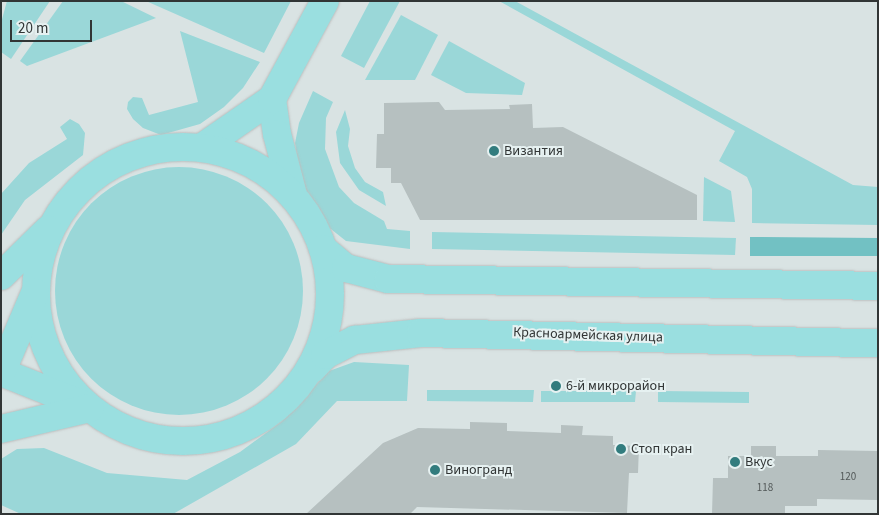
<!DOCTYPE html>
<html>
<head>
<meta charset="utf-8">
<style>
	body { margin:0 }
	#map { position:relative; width:879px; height:515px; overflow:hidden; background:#d9e3e3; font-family:"Source Sans 3",sans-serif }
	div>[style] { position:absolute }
	.green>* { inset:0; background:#9ad7d8 }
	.round { border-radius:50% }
	.forest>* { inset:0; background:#72c1c3 }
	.building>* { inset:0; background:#b6c0c0 }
	.roads { filter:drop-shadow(0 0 1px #bdbebe) drop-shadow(0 0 1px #bdbebe) }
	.major>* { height:28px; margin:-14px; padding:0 14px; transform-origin:14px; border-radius:14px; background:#9adfe0 }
	.major>.ring { margin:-14px; padding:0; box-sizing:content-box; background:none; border:28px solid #9adfe0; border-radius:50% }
	.dots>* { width:14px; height:14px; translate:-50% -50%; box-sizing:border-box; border:2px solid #e6f1f1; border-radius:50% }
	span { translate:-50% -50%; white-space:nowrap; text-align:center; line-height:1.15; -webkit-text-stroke:4px #e6f1f1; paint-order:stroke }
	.number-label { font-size:11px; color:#525858 }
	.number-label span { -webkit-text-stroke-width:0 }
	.poi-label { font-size:14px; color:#313535 }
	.left { translate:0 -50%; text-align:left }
	.street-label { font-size:14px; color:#313535 }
	.frame { position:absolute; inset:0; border:2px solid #313535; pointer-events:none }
	.scale { position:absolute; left:10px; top:20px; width:82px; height:22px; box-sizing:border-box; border:2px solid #313535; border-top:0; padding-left:6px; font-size:15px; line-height:18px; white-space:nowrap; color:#313535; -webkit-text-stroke:4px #e6f1f1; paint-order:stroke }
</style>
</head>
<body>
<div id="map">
	<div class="green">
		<i style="clip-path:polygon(7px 1px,50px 1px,11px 59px,1px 52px,1px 23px)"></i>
		<i style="clip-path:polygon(63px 1px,121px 1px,156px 18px,27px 66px,20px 61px)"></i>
		<i style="clip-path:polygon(146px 1px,291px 1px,264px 53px)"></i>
		<i style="clip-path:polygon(370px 1px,400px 1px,364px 68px,341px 56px)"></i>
		<i style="clip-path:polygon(499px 1px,515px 1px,853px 185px,878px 187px,878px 225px,752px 223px,752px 189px,747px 177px,719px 161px,735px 131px)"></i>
		<i style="clip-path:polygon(401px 15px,438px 35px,415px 80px,365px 80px)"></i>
		<i style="clip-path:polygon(180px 31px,260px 62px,243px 88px,224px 107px,200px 124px,161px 135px,143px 128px,133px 119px,127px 109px,128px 102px,133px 97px,142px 98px,149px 115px,198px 102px)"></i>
		<i style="clip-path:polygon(449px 41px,525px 83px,522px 95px,466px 93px,431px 75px)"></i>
		<i style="clip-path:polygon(313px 91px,333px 102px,326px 118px,325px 149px,339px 187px,354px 203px,384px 221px,387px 229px,410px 231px,410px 249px,346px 241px,322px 222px,309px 202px,301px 182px,295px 143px,299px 123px)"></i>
		<i style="clip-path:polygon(345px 110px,350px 129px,348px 146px,355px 168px,365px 182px,383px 192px,386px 206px,359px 190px,340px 163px,336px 132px)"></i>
		<i style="clip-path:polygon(70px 119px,79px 124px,85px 133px,83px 155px,25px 200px,1px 235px,1px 194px,29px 163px,67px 139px,60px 127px)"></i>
		<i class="round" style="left:55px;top:167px;width:248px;height:248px"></i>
		<i style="clip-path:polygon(704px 177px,731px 191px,735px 222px,703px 221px)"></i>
		<i style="clip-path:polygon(432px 232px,736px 238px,735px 255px,432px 249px)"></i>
		<i style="clip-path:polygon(354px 362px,409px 365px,407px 401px,337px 401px,296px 444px,173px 514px,21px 514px,1px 505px,1px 459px,17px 449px,44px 448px,107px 473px,187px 480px,240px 452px,281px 422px,329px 371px)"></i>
		<i style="clip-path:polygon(427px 390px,534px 390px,533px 402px,427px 401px)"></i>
		<i style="clip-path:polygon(541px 391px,636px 391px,635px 402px,541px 402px)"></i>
		<i style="clip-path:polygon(658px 391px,749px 392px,749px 403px,658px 402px)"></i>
	</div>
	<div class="forest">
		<i style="clip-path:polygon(750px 237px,878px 238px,878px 256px,750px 256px)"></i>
	</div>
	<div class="building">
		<i style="clip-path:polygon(439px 102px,445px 110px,510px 109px,509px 105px,532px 104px,533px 128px,563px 127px,697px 195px,697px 220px,420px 220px,401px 183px,391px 183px,391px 168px,376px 168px,377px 134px,384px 134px,384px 103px)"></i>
		<i style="clip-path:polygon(470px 422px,507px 423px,507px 431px,561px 433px,561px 425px,583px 426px,582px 435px,613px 436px,613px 445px,639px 446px,638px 473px,629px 473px,627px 513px,417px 507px,410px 514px,306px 514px,383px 443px,418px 428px,470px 429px)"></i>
		<i style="clip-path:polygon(751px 446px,776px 446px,776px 456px,818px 456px,818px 450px,878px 451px,878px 500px,817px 499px,817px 506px,785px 506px,785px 514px,712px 514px,713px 478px,728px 478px,728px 456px,751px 456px)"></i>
	</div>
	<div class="roads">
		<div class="major">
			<i style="left:272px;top:99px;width:35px;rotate:82deg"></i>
			<i style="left:277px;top:134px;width:63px;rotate:75.3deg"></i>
			<i style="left:204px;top:146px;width:83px;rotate:-34.7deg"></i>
			<i style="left:272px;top:99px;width:111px;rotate:-61.6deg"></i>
			<i class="ring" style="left:36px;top:147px;width:266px;height:266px"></i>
			<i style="left:323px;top:249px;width:30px;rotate:40deg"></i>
			<i style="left:346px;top:268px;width:43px;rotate:14.7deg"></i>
			<i style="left:388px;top:279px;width:490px;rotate:0.8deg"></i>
			<i style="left:1px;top:276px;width:66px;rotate:-44.4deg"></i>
			<i style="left:312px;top:369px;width:19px;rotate:-47deg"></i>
			<i style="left:325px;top:355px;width:34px;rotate:-27deg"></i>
			<i style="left:355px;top:340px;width:66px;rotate:-6.1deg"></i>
			<i style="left:421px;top:333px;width:457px;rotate:1.3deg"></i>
			<i style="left:1px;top:372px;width:89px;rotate:21.7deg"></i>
			<i style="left:1px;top:373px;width:87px;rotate:-67deg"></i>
			<i style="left:1px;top:429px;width:91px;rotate:-13.3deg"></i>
		</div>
	</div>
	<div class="dots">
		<i style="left:494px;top:151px;background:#327c7e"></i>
		<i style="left:556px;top:386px;background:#327c7e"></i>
		<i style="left:621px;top:449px;background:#327c7e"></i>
		<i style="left:735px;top:462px;background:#327c7e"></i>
		<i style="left:435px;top:470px;background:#327c7e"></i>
	</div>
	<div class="number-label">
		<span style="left:848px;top:477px">120</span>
		<span style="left:765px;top:488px">118</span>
	</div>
	<div class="poi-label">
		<span class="left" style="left:504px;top:151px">Византия</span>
		<span class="left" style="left:566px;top:386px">6-й микрорайон</span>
		<span class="left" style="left:631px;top:449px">Стоп кран</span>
		<span class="left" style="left:745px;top:462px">Вкус</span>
		<span class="left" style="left:445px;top:470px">Виногранд</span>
	</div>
	<div class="street-label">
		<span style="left:588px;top:335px;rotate:2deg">Красноармейская улица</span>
	</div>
	<div class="frame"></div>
	<div class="scale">20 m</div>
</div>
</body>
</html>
